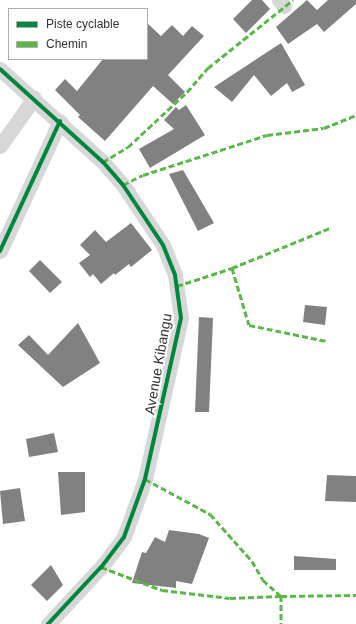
<!DOCTYPE html>
<html>
<head>
<meta charset="utf-8">
<style>
	body { margin:0 }
	#map { position:relative; width:356px; height:624px; overflow:hidden; background:#fff; font-family:Helvetica,sans-serif }
	div>[style] { position:absolute }
	.building>* { inset:0; background:#818181 }
	.street>* { height:15px; margin:-7.5px; padding:0 7.5px; transform-origin:7.5px; border-radius:7.5px; background:#d7d7d7 }
	.quiet>* { height:3px; margin-top:-1.5px; transform-origin:0; background:repeating-linear-gradient(90deg,#58b947 0 6px,transparent 0 9px) }
	.cycleway>* { height:4px; margin:-2px; padding:0 2px; transform-origin:2px; border-radius:2px; background:#00873e }
	span { translate:-50% -50%; white-space:nowrap; text-align:center; line-height:1.15; -webkit-text-stroke:4px #fff; paint-order:stroke }
	.street-label { font-size:14px; color:#333 }
	.legend { position:absolute; left:8px; top:8px; width:140px; height:52px; box-sizing:border-box; background:#fff; border:1px solid #adadad; margin:0; padding:5px 7px; list-style:none; font-size:12px; color:#333 }
	.legend li { display:flex; align-items:center; gap:8px; height:20px }
	.legend b { width:20px; border:1px solid #adadad }
</style>
</head>
<body>
<div id="map">
	<div class="building">
		<i style="clip-path:polygon(252px 0,262px 0,270px 9px,246px 33px,233px 19px)"></i>
		<i style="clip-path:polygon(307px 0,317px 10px,328px 0,356px 0,356px 4px,324px 32px,317px 24px,288px 44px,276px 27px)"></i>
		<i style="clip-path:polygon(147px 23px,161px 36px,172px 25px,183px 36px,192px 26px,204px 36px,168px 75px,185px 92px,173px 104px,153px 86px,105px 141px,78px 117px,80px 115px,55px 90px,65px 79px,77px 91px,103px 59px,147px 59px)"></i>
		<i style="clip-path:polygon(281px 43px,305px 85px,292px 92px,287px 83px,271px 96px,254px 75px,232px 102px,214px 87px)"></i>
		<i style="clip-path:polygon(186px 105px,205px 135px,150px 168px,139px 149px,174px 129px,164px 120px,176px 107px,179px 110px)"></i>
		<i style="clip-path:polygon(183px 170px,214px 223px,198px 231px,169px 174px)"></i>
		<i style="clip-path:polygon(131px 223px,152px 250px,131px 267px,129px 264px,115px 275px,114px 273px,101px 284px,93px 274px,90px 277px,79px 263px,90px 255px,80px 245px,95px 230px,106px 242px)"></i>
		<i style="clip-path:polygon(40px 260px,62px 282px,50px 293px,29px 271px)"></i>
		<i style="clip-path:polygon(305px 305px,327px 307px,325px 325px,303px 322px)"></i>
		<i style="clip-path:polygon(199px 317px,213px 318px,209px 412px,195px 412px)"></i>
		<i style="clip-path:polygon(78px 323px,100px 363px,63px 387px,18px 345px,29px 335px,48px 355px)"></i>
		<i style="clip-path:polygon(54px 433px,58px 452px,29px 457px,26px 439px)"></i>
		<i style="clip-path:polygon(58px 472px,85px 472px,85px 512px,61px 515px)"></i>
		<i style="clip-path:polygon(327px 475px,356px 476px,356px 502px,325px 501px)"></i>
		<i style="clip-path:polygon(20px 488px,25px 521px,3px 524px,0 491px)"></i>
		<i style="clip-path:polygon(169px 530px,199px 534px,209px 538px,192px 584px,176px 581px,176px 588px,132px 583px,142px 552px,146px 553px,155px 537px,165px 542px)"></i>
		<i style="clip-path:polygon(294px 556px,336px 559px,336px 570px,294px 570px)"></i>
		<i style="clip-path:polygon(51px 565px,63px 585px,47px 601px,31px 585px)"></i>
	</div>
	<div class="street">
		<i style="left:279px;top:0;width:8px;rotate:50deg"></i>
		<i style="left:0;top:69px;width:139px;rotate:42.1deg"></i>
		<i style="left:103px;top:162px;width:30px;rotate:49deg"></i>
		<i style="left:123px;top:185px;width:72px;rotate:56.3deg"></i>
		<i style="left:163px;top:245px;width:32px;rotate:68deg"></i>
		<i style="left:175px;top:275px;width:43px;rotate:82.1deg"></i>
		<i style="left:181px;top:318px;width:165px;rotate:102.6deg"></i>
		<i style="left:145px;top:479px;width:62px;rotate:109.9deg"></i>
		<i style="left:124px;top:537px;width:38px;rotate:127deg"></i>
		<i style="left:101px;top:567px;width:78px;rotate:132.9deg"></i>
		<i style="left:0;top:146px;width:59px;rotate:-54.7deg"></i>
		<i style="left:0;top:251px;width:143px;rotate:-65.2deg"></i>
	</div>
	<div class="quiet">
		<i style="left:103px;top:162px;width:29px;rotate:-31deg"></i>
		<i style="left:128px;top:147px;width:81px;rotate:-43deg"></i>
		<i style="left:187px;top:92px;width:32px;rotate:-49deg"></i>
		<i style="left:208px;top:68px;width:109px;rotate:-38.7deg"></i>
		<i style="left:123px;top:185px;width:22px;rotate:-27deg"></i>
		<i style="left:143px;top:175px;width:130px;rotate:-17.9deg"></i>
		<i style="left:267px;top:135px;width:57px;rotate:-7deg"></i>
		<i style="left:324px;top:128px;width:35px;rotate:-22deg"></i>
		<i style="left:232px;top:268px;width:59px;rotate:73.4deg"></i>
		<i style="left:249px;top:325px;width:79px;rotate:11.7deg"></i>
		<i style="left:177px;top:286px;width:58px;rotate:-18.1deg"></i>
		<i style="left:232px;top:268px;width:106px;rotate:-22.2deg"></i>
		<i style="left:145px;top:479px;width:74px;rotate:28.3deg"></i>
		<i style="left:210px;top:514px;width:63px;rotate:48.2deg"></i>
		<i style="left:252px;top:561px;width:22px;rotate:60deg"></i>
		<i style="left:263px;top:580px;width:24px;rotate:42deg"></i>
		<i style="left:281px;top:596px;width:75px;rotate:-0.8deg"></i>
		<i style="left:101px;top:567px;width:65px;rotate:20.7deg"></i>
		<i style="left:162px;top:590px;width:68px;rotate:6.7deg"></i>
		<i style="left:230px;top:598px;width:51px;rotate:-2.2deg"></i>
		<i style="left:281px;top:596px;width:28px;rotate:90deg"></i>
	</div>
	<div class="cycleway">
		<i style="left:0;top:69px;width:139px;rotate:42.1deg"></i>
		<i style="left:103px;top:162px;width:30px;rotate:49deg"></i>
		<i style="left:123px;top:185px;width:72px;rotate:56.3deg"></i>
		<i style="left:163px;top:245px;width:32px;rotate:68deg"></i>
		<i style="left:175px;top:275px;width:43px;rotate:82.1deg"></i>
		<i style="left:181px;top:318px;width:165px;rotate:102.6deg"></i>
		<i style="left:145px;top:479px;width:62px;rotate:109.9deg"></i>
		<i style="left:124px;top:537px;width:38px;rotate:127deg"></i>
		<i style="left:101px;top:567px;width:78px;rotate:132.9deg"></i>
		<i style="left:0;top:251px;width:143px;rotate:-65.2deg"></i>
	</div>
	<div class="street-label">
		<span style="left:158px;top:364px;rotate:-80deg">Avenue Kibangu</span>
	</div>
	<ul class="legend">
	<li><b style="height:5px;background:#00873e"></b>Piste cyclable</li>
	<li><b style="height:5px;background:#58b947"></b>Chemin</li>
	</ul>
</div>
</body>
</html>
